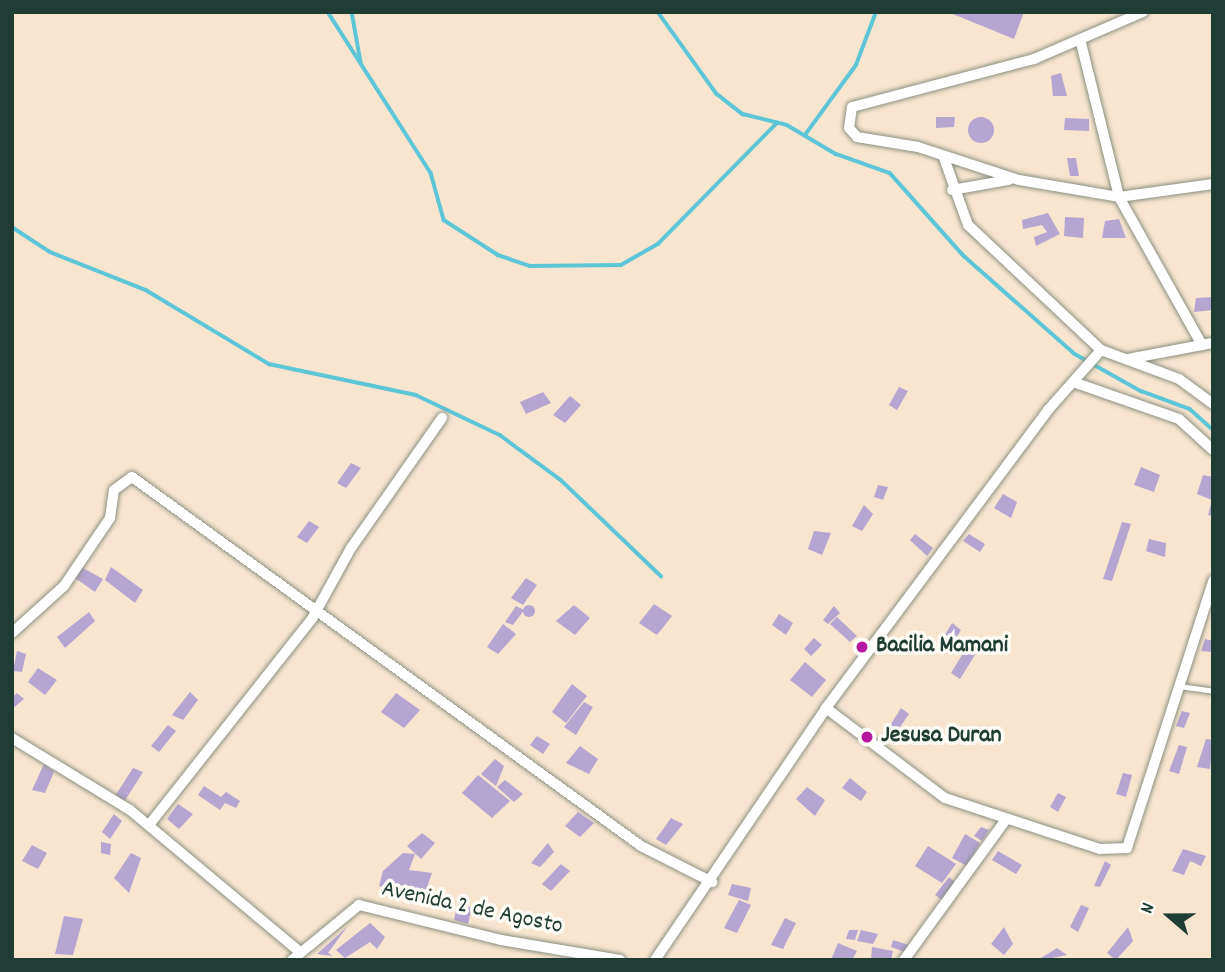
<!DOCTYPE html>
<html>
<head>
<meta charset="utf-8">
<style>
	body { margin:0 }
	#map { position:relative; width:1225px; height:972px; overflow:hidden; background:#f7e5d0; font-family:Dekko,sans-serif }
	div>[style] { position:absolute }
	.stream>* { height:3.5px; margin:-1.75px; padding:0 1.75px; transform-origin:1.75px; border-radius:1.75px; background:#5cc6d7 }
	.building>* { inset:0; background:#b4a5d1 }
	.round { border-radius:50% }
	.roads { filter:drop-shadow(0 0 2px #8b9182) drop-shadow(0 0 2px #8b9182) }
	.lane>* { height:5px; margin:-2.5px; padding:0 2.5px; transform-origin:2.5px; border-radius:2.5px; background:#fff }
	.street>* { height:10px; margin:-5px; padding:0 5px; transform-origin:5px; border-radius:5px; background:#fff }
	.dots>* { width:19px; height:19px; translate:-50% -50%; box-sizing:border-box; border:4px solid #fdfcf7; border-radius:50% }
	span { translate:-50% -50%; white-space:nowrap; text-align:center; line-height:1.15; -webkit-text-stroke:7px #fdfcf7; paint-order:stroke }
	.poi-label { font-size:24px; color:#1f3d34; font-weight:700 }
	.left { translate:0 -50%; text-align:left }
	.street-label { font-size:24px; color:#1f3d34 }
	.frame { position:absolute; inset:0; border:14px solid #1f3d34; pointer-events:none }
	.north { position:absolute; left:1134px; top:881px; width:70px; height:70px; -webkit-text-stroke:5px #fdfcf7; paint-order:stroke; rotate:290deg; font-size:19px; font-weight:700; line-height:28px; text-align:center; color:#1f3d34 }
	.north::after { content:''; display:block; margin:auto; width:24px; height:32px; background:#1f3d34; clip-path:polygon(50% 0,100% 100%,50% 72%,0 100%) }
</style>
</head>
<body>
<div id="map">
	<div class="stream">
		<i style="left:328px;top:12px;width:191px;rotate:57.4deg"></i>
		<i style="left:431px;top:173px;width:49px;rotate:74.5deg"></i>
		<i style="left:444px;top:220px;width:64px;rotate:32.9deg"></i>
		<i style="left:498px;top:255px;width:34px;rotate:19deg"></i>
		<i style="left:530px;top:266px;width:91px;rotate:-0.6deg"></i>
		<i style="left:621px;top:265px;width:43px;rotate:-29.6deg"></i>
		<i style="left:658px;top:244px;width:170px;rotate:-45.5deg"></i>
		<i style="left:352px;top:12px;width:51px;rotate:79.8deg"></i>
		<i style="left:658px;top:12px;width:101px;rotate:54.3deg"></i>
		<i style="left:717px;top:94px;width:33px;rotate:38deg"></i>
		<i style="left:743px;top:114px;width:45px;rotate:14deg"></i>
		<i style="left:787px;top:125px;width:57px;rotate:30.6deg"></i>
		<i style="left:836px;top:154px;width:57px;rotate:19.4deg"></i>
		<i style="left:890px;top:173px;width:110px;rotate:48.3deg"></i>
		<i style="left:963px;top:255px;width:149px;rotate:41.5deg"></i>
		<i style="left:1075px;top:354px;width:76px;rotate:29.3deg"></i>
		<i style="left:1141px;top:391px;width:52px;rotate:20.2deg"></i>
		<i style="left:1190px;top:409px;width:31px;rotate:42deg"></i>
		<i style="left:805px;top:135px;width:87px;rotate:-53.9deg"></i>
		<i style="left:856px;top:65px;width:57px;rotate:-69.3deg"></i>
		<i style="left:12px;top:227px;width:45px;rotate:33.3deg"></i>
		<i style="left:50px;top:252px;width:103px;rotate:21.6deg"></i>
		<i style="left:146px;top:290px;width:144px;rotate:31deg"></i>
		<i style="left:269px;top:364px;width:150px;rotate:11.9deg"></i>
		<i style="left:416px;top:395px;width:93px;rotate:25.5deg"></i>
		<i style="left:500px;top:435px;width:76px;rotate:36.4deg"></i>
		<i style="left:561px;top:480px;width:139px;rotate:43.8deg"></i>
	</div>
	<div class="building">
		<i style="clip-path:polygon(948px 12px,1024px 12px,1014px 39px)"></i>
		<i style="clip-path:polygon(1061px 73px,1067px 96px,1053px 96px,1051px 76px)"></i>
		<i style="clip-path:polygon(936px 117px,955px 117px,954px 127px,936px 128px)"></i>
		<i class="round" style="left:968px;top:117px;width:26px;height:26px"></i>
		<i style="clip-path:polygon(1065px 118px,1089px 119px,1089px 131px,1064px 130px)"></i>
		<i style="clip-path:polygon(1067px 158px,1076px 158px,1079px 176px,1070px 176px)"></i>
		<i style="clip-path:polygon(1048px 213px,1060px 234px,1036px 246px,1034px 237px,1047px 232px,1042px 225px,1023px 229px,1022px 220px)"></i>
		<i style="clip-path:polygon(1065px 217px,1084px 218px,1083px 238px,1064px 236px)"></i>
		<i style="clip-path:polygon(1119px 219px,1126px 238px,1102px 238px,1105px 221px)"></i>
		<i style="clip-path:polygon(1213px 297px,1213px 310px,1194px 312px,1196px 298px)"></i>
		<i style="clip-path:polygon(899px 387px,908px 391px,897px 410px,889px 405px)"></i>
		<i style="clip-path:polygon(543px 392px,551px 403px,526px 414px,520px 402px)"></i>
		<i style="clip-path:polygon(570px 396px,581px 405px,565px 423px,553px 415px)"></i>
		<i style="clip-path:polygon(351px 463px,361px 468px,346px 488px,337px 483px)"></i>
		<i style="clip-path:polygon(1141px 467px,1160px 475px,1154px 492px,1134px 485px)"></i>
		<i style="clip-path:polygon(1203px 475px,1213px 477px,1213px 516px,1208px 515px,1212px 500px,1197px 494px)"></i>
		<i style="clip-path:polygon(878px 485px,888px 487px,883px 500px,874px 497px)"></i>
		<i style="clip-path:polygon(1003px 494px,1017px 502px,1011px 518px,994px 508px)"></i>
		<i style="clip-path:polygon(864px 505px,873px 514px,862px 531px,852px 526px)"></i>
		<i style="clip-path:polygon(309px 521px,319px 527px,307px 543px,297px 537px)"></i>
		<i style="clip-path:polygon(1122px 522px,1131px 524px,1112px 581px,1103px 579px)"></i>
		<i style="clip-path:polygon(814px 531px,831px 533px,822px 555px,808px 549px)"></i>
		<i style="clip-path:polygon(915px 534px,933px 548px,927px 556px,910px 540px)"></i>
		<i style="clip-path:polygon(969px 534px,985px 544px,980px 552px,963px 541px)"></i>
		<i style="clip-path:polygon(1149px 539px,1166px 543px,1165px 557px,1146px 551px)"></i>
		<i style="clip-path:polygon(81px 567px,103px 579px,95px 592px,75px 578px)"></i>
		<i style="clip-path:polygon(111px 567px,143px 590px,135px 603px,105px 580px)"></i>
		<i style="clip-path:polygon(526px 578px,537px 585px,523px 605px,511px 598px)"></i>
		<i style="clip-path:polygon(654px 604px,672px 616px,657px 635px,639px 623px)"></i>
		<i class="round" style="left:523px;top:605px;width:12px;height:12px"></i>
		<i style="clip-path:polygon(574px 605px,590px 618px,575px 635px,556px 621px)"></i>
		<i style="clip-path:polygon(516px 606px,524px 610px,513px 625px,505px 622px)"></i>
		<i style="clip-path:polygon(834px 606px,840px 613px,828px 624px,823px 620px)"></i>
		<i style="clip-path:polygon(89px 612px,95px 621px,65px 648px,57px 637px)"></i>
		<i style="clip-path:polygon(779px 614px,793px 623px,786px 635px,772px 625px)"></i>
		<i style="clip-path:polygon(837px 617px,857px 636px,850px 642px,830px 624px)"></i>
		<i style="clip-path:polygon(952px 623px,961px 630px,947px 654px,938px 647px)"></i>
		<i style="clip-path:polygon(503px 624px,516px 634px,498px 654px,487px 647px)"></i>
		<i style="clip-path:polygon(814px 638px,822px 645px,811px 656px,804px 649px)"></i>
		<i style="clip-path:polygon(1205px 639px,1213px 641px,1213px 652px,1201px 651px)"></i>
		<i style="clip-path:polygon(968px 645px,978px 650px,960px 679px,951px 673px)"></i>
		<i style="clip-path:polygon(17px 651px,26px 654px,22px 672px,13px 671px)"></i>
		<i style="clip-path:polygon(805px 662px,826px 680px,812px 697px,790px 680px)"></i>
		<i style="clip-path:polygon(38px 668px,57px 680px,45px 695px,28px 682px)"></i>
		<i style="clip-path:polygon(572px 684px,587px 696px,566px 723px,552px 712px)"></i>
		<i style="clip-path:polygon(190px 692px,198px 700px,183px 720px,172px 715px)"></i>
		<i style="clip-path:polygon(17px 693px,24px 699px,12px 709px,12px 698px)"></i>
		<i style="clip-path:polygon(396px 693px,420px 710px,404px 728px,381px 712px)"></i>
		<i style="clip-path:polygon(584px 702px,593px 707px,576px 735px,564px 727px)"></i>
		<i style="clip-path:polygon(901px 708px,909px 714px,892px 739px,885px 734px)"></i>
		<i style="clip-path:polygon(1182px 711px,1190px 713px,1184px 728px,1176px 726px)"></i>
		<i style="clip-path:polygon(168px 725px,176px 731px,159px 752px,151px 746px)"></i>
		<i style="clip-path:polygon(537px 736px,550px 744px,543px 754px,530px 745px)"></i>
		<i style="clip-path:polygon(1206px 739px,1213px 740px,1210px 769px,1197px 767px)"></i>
		<i style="clip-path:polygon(1179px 745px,1187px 747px,1179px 774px,1169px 771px)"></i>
		<i style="clip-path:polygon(580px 746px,598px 759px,589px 774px,566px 763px)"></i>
		<i style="clip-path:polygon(495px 759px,504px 766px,496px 786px,481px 774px)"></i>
		<i style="clip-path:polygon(44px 764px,54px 772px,45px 793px,32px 790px)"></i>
		<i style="clip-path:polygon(133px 768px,143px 772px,124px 802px,115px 796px)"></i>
		<i style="clip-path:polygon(1123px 773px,1132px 775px,1126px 797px,1116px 794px)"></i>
		<i style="clip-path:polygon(478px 775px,510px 801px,492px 818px,462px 793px)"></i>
		<i style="clip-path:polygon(850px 778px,867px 792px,861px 801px,842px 788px)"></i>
		<i style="clip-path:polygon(505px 780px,523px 794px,514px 802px,497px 787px)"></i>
		<i style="clip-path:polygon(204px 786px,221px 797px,226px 792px,240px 801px,236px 808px,225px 803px,220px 810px,198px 795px)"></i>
		<i style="clip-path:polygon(807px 787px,825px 800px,815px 816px,796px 799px)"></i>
		<i style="clip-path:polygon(1058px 793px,1066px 797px,1058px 812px,1050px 807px)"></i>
		<i style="clip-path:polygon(178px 804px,193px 814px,179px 829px,167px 819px)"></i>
		<i style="clip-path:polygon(578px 812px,594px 823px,580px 837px,565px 826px)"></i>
		<i style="clip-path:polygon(114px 814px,122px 821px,110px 839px,102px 832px)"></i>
		<i style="clip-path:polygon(671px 818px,683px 824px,666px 845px,656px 839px)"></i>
		<i style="clip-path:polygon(981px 827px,989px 830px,982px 841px,974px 836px)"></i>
		<i style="clip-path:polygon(422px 833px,435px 843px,421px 859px,407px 846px)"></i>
		<i style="clip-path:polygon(965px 834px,980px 843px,967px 866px,952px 858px)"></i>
		<i style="clip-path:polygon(101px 842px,111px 844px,110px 855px,101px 853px)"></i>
		<i style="clip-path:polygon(548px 843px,554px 852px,540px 867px,531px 863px)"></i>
		<i style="clip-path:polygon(32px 845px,47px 853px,38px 869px,22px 861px)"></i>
		<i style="clip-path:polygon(928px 846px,956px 864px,942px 883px,915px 866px)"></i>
		<i style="clip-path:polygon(1183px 849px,1206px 856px,1201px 866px,1190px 861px,1184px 875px,1172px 871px)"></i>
		<i style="clip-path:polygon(998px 851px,1022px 865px,1016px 874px,992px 860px)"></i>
		<i style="clip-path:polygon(131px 853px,141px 858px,129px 893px,114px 878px)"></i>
		<i style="clip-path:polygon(403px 853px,415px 854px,409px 870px,432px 873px,424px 896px,379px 886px,383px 871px)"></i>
		<i style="clip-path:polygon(1105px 861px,1111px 865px,1100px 887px,1094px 886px)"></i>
		<i style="clip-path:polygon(561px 864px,570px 871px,551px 891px,542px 884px)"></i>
		<i style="clip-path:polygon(949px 877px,955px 882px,942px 900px,935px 895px)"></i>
		<i style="clip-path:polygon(732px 884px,751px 888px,748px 901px,728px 895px)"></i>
		<i style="clip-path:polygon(739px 900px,751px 905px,737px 933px,724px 928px)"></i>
		<i style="clip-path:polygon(1081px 905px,1089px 908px,1078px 932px,1070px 927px)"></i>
		<i style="clip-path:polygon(457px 906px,472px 907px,468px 924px,454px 920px)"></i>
		<i style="clip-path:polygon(64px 916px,83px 919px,73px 955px,55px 954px)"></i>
		<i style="clip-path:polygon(785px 918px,796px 923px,783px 949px,771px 945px)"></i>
		<i style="clip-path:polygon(370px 923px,385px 937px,377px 949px,370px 942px,345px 958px,336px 950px)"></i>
		<i style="clip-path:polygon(347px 927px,328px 953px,333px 956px,317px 954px)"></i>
		<i style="clip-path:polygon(1004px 927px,1013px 944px,1004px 955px,991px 944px)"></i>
		<i style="clip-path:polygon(1128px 927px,1133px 941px,1116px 960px,1107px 953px)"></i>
		<i style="clip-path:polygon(849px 930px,858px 930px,855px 940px,846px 939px)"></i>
		<i style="clip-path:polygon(861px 930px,878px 934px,873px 944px,857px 941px)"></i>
		<i style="clip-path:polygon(893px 940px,909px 945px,905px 952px,891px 947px)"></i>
		<i style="clip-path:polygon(838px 943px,857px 951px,852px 960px,831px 960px)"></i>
		<i style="clip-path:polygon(872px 947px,893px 951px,891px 960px,871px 960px)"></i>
		<i style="clip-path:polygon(1057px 948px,1067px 955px,1042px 960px,1041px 958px)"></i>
	</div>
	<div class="roads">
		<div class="lane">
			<i style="left:1179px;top:686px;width:34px;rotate:8deg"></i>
		</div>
		<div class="street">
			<i style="left:1143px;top:12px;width:119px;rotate:156.7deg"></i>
			<i style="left:1034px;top:59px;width:188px;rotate:165.2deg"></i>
			<i style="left:852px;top:107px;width:21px;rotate:98deg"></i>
			<i style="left:849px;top:128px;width:12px;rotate:48deg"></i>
			<i style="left:857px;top:137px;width:62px;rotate:9.3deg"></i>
			<i style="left:918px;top:147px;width:106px;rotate:18.1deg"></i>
			<i style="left:1019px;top:180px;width:101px;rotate:9.6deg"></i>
			<i style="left:1119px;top:197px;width:95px;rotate:-7.9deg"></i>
			<i style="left:1081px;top:43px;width:159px;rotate:76.1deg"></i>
			<i style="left:1119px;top:197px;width:170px;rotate:60.7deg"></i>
			<i style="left:944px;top:158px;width:71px;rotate:70.3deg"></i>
			<i style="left:968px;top:225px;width:183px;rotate:43.2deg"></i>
			<i style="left:1101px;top:350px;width:83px;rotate:20.4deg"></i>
			<i style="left:1179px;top:379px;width:42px;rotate:36.3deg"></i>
			<i style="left:952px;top:190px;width:58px;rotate:-10deg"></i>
			<i style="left:1128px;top:359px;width:86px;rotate:-10.7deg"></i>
			<i style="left:1076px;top:383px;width:109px;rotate:19.3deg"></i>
			<i style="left:1179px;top:419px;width:46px;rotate:42.4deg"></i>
			<i style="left:12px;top:633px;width:70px;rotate:-42.1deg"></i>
			<i style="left:64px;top:586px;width:82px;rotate:-55.9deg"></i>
			<i style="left:110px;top:518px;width:28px;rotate:-82deg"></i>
			<i style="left:114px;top:490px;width:22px;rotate:-36deg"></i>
			<i style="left:132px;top:477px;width:629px;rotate:35.94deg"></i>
			<i style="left:641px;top:846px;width:80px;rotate:26.9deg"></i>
			<i style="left:826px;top:708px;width:149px;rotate:37.1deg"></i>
			<i style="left:945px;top:798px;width:163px;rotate:18.2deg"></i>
			<i style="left:1100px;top:849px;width:27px;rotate:-2deg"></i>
			<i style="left:1127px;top:848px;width:281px;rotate:-72.1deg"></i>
			<i style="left:12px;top:738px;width:138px;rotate:31.4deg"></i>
			<i style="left:130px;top:810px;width:222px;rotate:39.9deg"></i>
			<i style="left:149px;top:825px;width:265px;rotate:-51.7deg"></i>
			<i style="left:313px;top:617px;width:79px;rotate:-61.2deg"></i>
			<i style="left:351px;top:548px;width:159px;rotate:-55deg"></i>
			<i style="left:292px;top:960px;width:87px;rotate:-39.4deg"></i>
			<i style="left:359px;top:905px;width:146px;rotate:13.8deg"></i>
			<i style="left:501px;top:940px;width:121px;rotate:9.5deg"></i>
			<i style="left:655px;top:960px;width:305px;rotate:-55.8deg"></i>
			<i style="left:826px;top:708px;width:372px;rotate:-53.3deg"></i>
			<i style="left:1048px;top:410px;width:80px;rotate:-48.5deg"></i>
			<i style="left:904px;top:960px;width:172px;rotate:-54deg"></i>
		</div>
	</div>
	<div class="dots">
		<i style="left:862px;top:647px;background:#b5179e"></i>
		<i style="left:867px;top:737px;background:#b5179e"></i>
	</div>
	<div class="poi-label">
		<span class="left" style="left:876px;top:647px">Bacilia Mamani</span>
		<span class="left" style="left:881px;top:737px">Jesusa Duran</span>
	</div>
	<div class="street-label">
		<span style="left:472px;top:909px;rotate:12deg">Avenida 2 de Agosto</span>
	</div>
	<div class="frame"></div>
	<div class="north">N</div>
</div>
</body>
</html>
